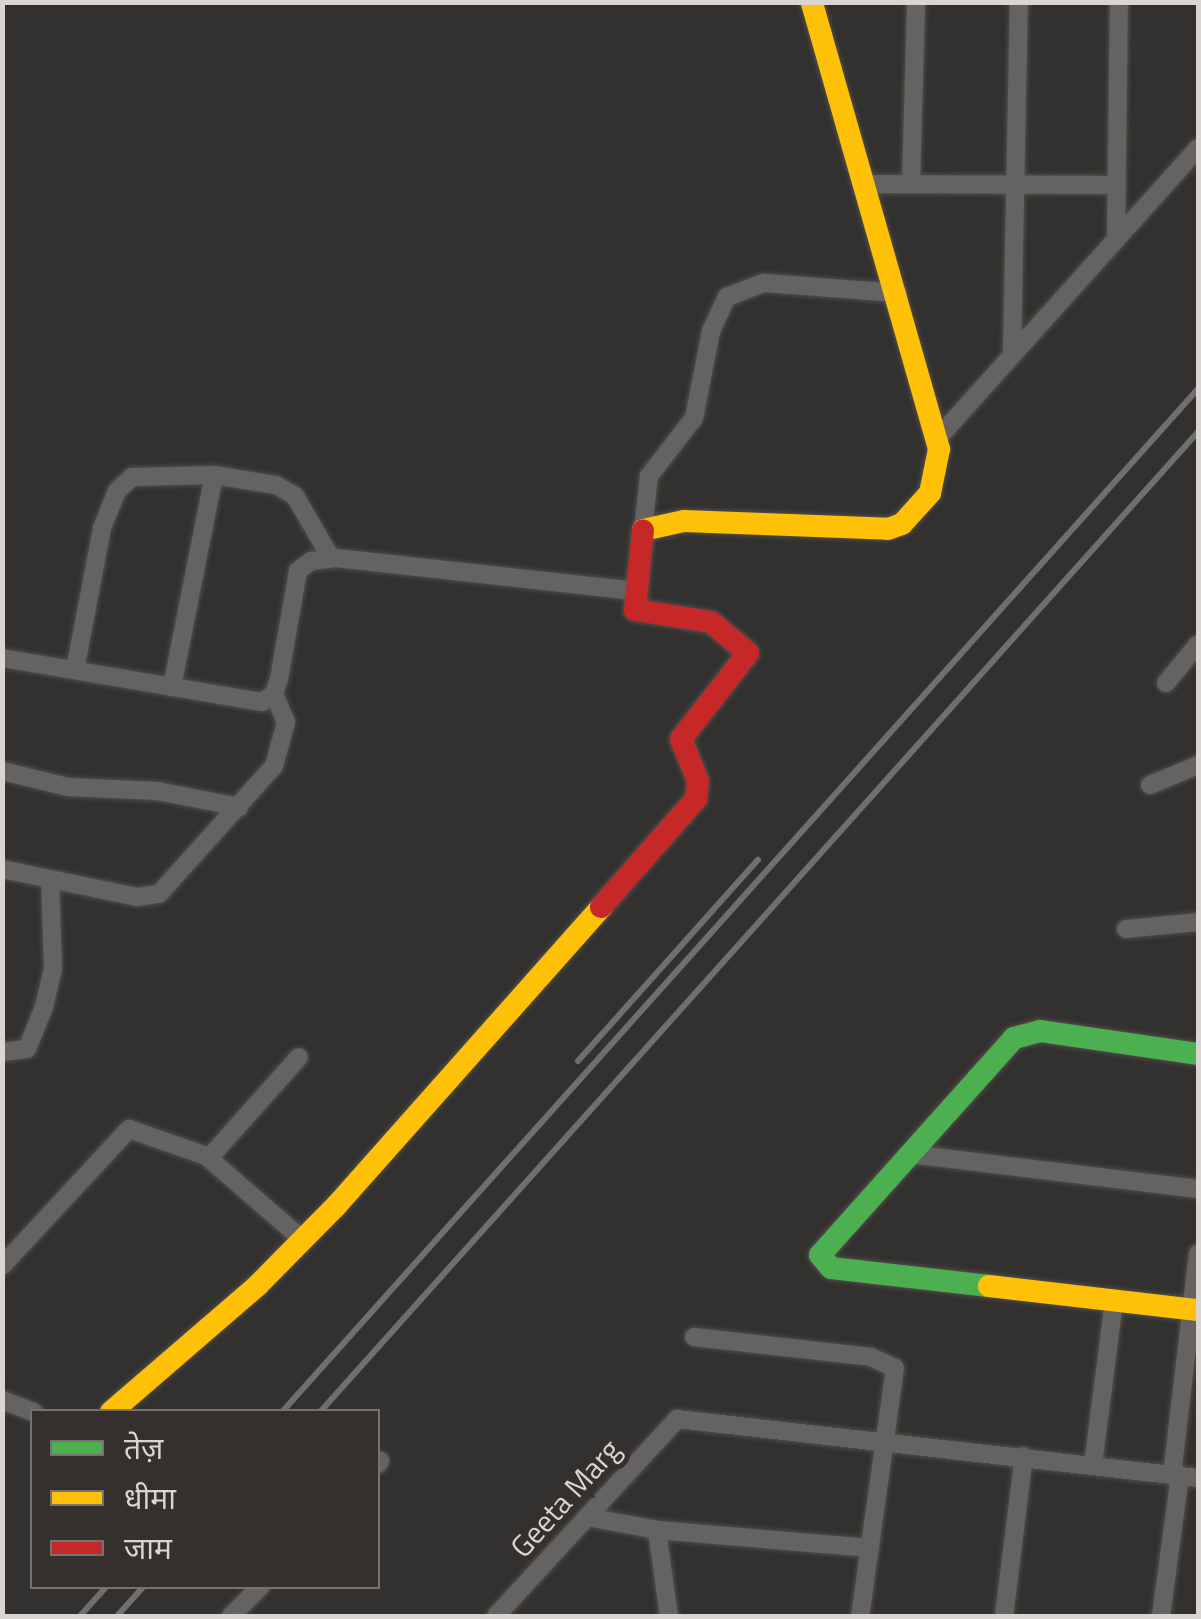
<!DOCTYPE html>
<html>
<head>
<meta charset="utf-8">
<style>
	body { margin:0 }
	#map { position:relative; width:1201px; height:1619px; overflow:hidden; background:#33312f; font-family:"Titillium Web","Noto Sans Devanagari",sans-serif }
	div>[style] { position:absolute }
	.roads { filter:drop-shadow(0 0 2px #504e4c) drop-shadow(0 0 2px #504e4c) }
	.street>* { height:18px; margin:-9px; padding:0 9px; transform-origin:9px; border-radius:9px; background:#656362 }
	.fast>* { height:22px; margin:-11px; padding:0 11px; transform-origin:11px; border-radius:11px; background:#4caf50 }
	.slow>* { height:22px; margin:-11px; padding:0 11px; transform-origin:11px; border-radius:11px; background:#ffc107 }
	.jam>* { height:22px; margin:-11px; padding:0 11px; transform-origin:11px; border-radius:11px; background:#c62828 }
	.rail>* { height:6px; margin:-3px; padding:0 3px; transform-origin:3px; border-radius:3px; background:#706f6e }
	span { translate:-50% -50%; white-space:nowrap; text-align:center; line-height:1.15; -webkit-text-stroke:10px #35302d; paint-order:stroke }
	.street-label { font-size:30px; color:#d8d5d3 }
	.frame { position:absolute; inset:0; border:5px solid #d8d5d3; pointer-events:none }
	.legend { position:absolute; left:30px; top:1409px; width:350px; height:180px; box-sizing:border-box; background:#35302d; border:2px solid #76726f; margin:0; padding:12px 18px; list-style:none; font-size:30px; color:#d8d5d3 }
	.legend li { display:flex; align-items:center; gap:20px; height:50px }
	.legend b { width:50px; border:2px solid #76726f }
</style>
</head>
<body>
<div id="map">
	<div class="roads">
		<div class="street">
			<i style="left:863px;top:184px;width:254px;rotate:0.2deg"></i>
			<i style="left:911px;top:184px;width:182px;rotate:-88.4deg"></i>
			<i style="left:1116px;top:240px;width:238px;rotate:-89.3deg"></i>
			<i style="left:1012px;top:355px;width:353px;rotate:-88.9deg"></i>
			<i style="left:937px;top:439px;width:391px;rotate:-48.1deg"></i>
			<i style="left:643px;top:530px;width:54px;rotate:-83.7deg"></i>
			<i style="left:649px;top:476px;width:73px;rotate:-52.2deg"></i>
			<i style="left:694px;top:418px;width:89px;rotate:-78.9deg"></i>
			<i style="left:711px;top:331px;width:38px;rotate:-65deg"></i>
			<i style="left:727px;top:297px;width:40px;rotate:-21deg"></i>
			<i style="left:764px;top:283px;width:134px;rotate:4.3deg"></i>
			<i style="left:2px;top:658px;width:264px;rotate:9.6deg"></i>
			<i style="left:262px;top:702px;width:14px;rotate:-34deg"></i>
			<i style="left:274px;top:694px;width:16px;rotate:-72deg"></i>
			<i style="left:279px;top:679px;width:110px;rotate:-80deg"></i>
			<i style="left:298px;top:571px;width:16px;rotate:-38deg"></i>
			<i style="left:311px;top:561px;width:25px;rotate:-7deg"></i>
			<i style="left:336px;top:558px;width:299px;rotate:6.3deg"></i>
			<i style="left:75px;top:670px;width:145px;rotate:-79.2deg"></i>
			<i style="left:102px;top:528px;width:40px;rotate:-68deg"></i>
			<i style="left:117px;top:491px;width:21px;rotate:-43deg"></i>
			<i style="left:132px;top:477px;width:82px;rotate:-1.4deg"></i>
			<i style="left:214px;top:475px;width:63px;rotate:9.2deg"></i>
			<i style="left:276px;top:485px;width:22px;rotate:30deg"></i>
			<i style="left:295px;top:496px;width:72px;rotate:59.9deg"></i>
			<i style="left:1166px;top:683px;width:50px;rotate:-50.6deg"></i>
			<i style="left:172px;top:687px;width:216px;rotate:-78.8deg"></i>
			<i style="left:2px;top:771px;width:68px;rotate:13.6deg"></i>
			<i style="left:68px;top:787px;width:89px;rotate:2.6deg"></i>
			<i style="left:157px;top:791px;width:84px;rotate:11deg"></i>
			<i style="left:1150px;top:785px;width:52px;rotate:-22.6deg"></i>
			<i style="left:2px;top:869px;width:138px;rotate:11.7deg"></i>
			<i style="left:137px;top:897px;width:22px;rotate:-8deg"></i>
			<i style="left:159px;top:894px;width:172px;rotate:-48.1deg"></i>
			<i style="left:274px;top:766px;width:46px;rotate:-74.7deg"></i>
			<i style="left:286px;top:722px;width:30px;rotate:-113deg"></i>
			<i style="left:1126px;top:929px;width:72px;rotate:-5.6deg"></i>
			<i style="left:2px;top:1052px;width:25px;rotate:-7deg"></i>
			<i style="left:27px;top:1049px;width:45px;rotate:-68deg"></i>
			<i style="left:44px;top:1007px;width:40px;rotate:-77deg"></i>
			<i style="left:53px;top:968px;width:89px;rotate:-91.9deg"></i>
			<i style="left:909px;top:1154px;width:291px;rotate:6.9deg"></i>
			<i style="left:209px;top:1158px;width:135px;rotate:-48.3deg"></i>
			<i style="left:2px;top:1266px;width:187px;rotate:-47.2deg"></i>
			<i style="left:129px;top:1129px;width:82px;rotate:19.3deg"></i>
			<i style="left:206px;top:1156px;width:128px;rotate:40.9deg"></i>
			<i style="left:694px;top:1337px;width:178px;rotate:6.4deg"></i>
			<i style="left:871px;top:1357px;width:26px;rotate:25deg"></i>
			<i style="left:895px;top:1368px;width:250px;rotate:98deg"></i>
			<i style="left:2px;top:1400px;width:34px;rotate:21deg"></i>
			<i style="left:378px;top:1464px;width:4px;rotate:-56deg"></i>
			<i style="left:1093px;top:1465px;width:165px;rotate:-82.7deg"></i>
			<i style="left:1172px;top:1475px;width:223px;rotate:-83.3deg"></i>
			<i style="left:587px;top:1517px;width:71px;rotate:10.5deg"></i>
			<i style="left:657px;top:1530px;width:87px;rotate:82.1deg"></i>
			<i style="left:657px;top:1530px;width:214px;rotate:4.8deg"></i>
			<i style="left:231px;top:1616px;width:42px;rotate:-45deg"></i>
			<i style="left:496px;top:1616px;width:268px;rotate:-47.4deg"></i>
			<i style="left:677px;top:1419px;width:524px;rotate:6.46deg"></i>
			<i style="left:1004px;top:1616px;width:161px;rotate:-82.9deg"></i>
			<i style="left:1161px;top:1616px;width:141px;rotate:-82.3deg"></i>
		</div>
		<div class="fast">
			<i style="left:989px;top:1286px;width:159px;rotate:-173.5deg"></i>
			<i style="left:831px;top:1268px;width:17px;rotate:-130deg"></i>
			<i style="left:820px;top:1255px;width:291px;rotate:-48.2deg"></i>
			<i style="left:1014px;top:1038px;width:27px;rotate:-15deg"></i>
			<i style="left:1040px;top:1031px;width:160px;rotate:8.3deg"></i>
		</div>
		<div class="slow">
			<i style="left:643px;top:530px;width:42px;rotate:-12.4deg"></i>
			<i style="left:684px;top:521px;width:204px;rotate:2.2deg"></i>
			<i style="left:888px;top:529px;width:15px;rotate:-20deg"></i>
			<i style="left:902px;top:524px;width:42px;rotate:-47.9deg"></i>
			<i style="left:930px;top:493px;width:45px;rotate:-78.4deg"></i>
			<i style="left:939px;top:449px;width:465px;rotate:-105.9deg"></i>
			<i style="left:989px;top:1286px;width:210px;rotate:6.6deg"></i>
			<i style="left:111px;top:1412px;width:193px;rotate:-40.8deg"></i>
			<i style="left:257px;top:1286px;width:112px;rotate:-45.4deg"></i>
			<i style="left:336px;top:1206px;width:400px;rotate:-48.4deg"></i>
		</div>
		<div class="jam">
			<i style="left:601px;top:907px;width:144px;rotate:-48.7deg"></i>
			<i style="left:696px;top:799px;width:18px;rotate:-84deg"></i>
			<i style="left:698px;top:781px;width:45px;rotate:-112deg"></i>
			<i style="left:681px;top:739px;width:109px;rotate:-52.1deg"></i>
			<i style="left:748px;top:653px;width:48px;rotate:-140deg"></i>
			<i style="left:711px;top:622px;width:77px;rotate:-171deg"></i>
			<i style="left:635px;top:610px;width:80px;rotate:-84.3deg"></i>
		</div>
	</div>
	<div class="rail">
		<i style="left:578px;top:1061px;width:270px;rotate:-48.2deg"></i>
		<i style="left:282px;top:1412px;width:1373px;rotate:-48.16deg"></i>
		<i style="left:320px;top:1412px;width:1316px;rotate:-48.14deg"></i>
		<i style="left:80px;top:1616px;width:40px;rotate:-48deg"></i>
		<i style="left:117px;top:1616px;width:40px;rotate:-48deg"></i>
	</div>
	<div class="street-label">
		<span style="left:565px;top:1498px;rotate:-48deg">Geeta Marg</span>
	</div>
	<div class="frame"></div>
	<ul class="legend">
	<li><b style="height:12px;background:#4caf50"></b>तेज़</li>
	<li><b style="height:12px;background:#ffc107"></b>धीमा</li>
	<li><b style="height:12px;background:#c62828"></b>जाम</li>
	</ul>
</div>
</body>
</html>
